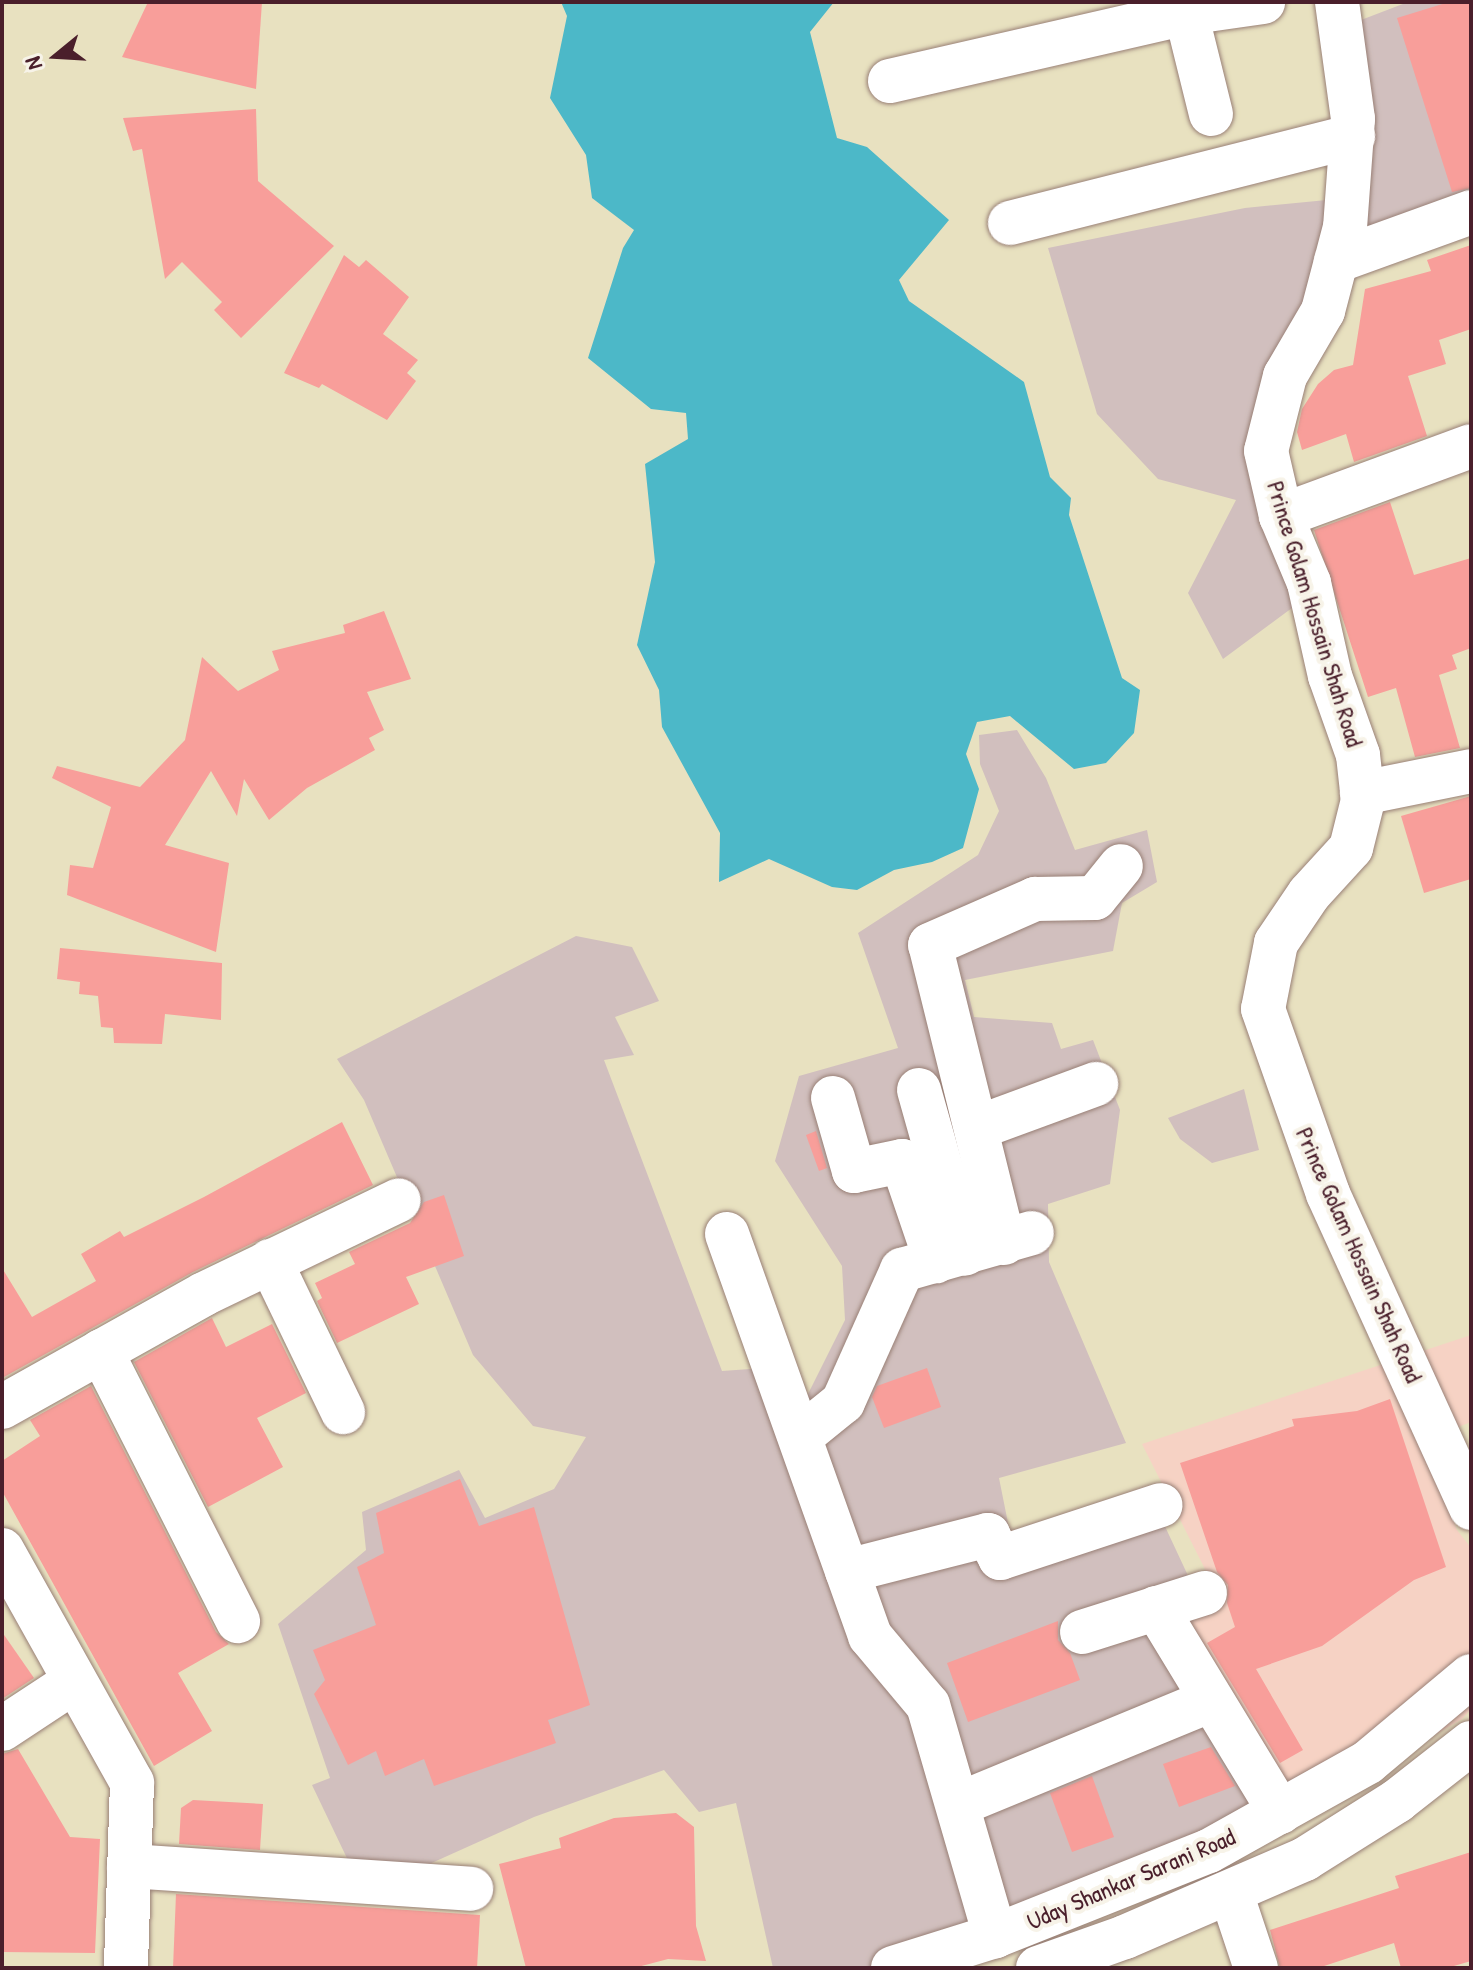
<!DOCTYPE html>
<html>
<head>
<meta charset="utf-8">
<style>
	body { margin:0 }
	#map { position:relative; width:1473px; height:1970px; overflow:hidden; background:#e8e1c0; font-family:"Patrick Hand",sans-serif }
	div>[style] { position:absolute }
	.built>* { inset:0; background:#f6d2c4 }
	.industrial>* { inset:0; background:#d1bfbe }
	.water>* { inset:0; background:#4cb8c8 }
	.building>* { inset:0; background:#f89e9a }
	.roads { filter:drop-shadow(0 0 2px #998076) drop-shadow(0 0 2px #998076) }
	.street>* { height:44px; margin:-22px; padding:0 22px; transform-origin:22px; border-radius:22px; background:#fff }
	.secondary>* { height:44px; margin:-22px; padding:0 22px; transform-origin:22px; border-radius:22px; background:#fff }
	span { translate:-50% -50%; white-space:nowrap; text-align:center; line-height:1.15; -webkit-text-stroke:8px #f7f3e8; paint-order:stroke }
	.street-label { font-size:24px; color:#4a1f2b }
	.frame { position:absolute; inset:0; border:4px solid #4a1f2b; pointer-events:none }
	.north { position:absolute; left:16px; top:16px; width:80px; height:80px; -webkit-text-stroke:6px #f7f3e8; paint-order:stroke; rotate:252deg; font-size:22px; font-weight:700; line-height:32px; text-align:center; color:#4a1f2b }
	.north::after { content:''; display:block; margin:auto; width:28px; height:36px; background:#4a1f2b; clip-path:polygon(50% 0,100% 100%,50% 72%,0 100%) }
</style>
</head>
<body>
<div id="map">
	<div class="built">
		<i style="clip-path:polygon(1471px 1335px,1471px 1422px,1422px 1441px,1457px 1530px,1471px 1548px,1471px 1709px,1462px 1719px,1287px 1822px,1166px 1613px,1219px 1597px,1142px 1444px)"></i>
	</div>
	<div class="industrial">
		<i style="clip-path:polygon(1408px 2px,1471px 2px,1471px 203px,1352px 251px,1348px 25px)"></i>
		<i style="clip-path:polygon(1337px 199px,1328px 248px,1252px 449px,1296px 605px,1223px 659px,1188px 593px,1236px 500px,1158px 479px,1097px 414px,1048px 248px,1245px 208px)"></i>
		<i style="clip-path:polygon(1017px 730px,1046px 778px,1075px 850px,1147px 830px,1157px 882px,1122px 903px,1113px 951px,965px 980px,974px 1017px,1052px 1023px,1061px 1049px,1093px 1040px,1120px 1110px,1110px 1184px,1048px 1204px,1049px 1262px,1126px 1443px,999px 1478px,1016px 1563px,1162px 1520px,1191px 1582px,1151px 1598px,1263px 1829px,1008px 1947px,874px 1636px,806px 1398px,845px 1320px,842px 1266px,775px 1161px,799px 1076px,898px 1048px,858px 933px,978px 855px,999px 811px,980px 764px,979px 735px)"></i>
		<i style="clip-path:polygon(576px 936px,632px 947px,659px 1001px,615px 1017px,634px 1055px,604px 1060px,722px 1371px,764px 1368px,922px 1712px,989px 1956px,955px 1968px,773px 1968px,736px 1803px,699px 1812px,664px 1770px,534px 1817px,405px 1875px,355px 1875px,312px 1785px,330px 1778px,278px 1624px,366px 1550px,362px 1512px,459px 1470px,485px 1518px,554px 1489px,586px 1437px,533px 1426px,473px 1355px,364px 1100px,337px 1059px)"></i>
		<i style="clip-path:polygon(1244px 1089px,1259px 1150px,1212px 1163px,1180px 1139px,1168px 1118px)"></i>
	</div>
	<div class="water">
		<i style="clip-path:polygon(561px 2px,834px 2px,810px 32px,837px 138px,867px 147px,949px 220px,899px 280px,909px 301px,1024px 382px,1050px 477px,1071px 498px,1069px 515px,1122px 678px,1140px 690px,1134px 733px,1106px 763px,1074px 769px,1010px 716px,977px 722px,966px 754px,979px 789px,963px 848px,932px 862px,894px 870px,857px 890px,832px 887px,769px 859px,719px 882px,720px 833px,662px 727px,659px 690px,637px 645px,655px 562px,645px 464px,688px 439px,686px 413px,651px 409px,588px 358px,623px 248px,634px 230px,592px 198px,586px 155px,550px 98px,567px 16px)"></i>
	</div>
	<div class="building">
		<i style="clip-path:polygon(148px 2px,262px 2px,256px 89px,122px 57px)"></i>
		<i style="clip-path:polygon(1449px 2px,1471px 2px,1471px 188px,1452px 192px,1397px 18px)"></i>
		<i style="clip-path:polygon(256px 109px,258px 181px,334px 246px,241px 338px,214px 310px,222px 302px,182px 262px,165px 279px,142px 149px,133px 151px,123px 118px)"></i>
		<i style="clip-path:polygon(1471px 245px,1471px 329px,1439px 340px,1446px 364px,1408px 376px,1427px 436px,1354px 462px,1346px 434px,1302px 450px,1297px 432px,1302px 409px,1318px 384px,1334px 370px,1353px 365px,1365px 289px,1431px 271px,1427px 260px)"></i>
		<i style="clip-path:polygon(344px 255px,359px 267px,366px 260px,409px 297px,383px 334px,418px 360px,407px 373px,416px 381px,387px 420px,322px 384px,319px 388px,284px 373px)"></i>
		<i style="clip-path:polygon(1390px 502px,1414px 575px,1471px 558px,1471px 648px,1452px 655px,1457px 669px,1439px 675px,1460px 748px,1415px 757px,1396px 688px,1368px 697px,1314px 530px)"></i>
		<i style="clip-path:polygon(384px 611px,411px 679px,367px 692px,384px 730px,369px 738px,375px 750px,307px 788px,269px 820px,244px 779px,237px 816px,211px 771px,165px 845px,229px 863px,216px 952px,67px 895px,70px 865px,93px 868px,111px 807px,52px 778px,57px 766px,140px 787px,185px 740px,202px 657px,238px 691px,279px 670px,272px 651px,345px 633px,343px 625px)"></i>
		<i style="clip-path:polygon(1471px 796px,1471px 879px,1424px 893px,1401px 816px)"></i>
		<i style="clip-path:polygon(60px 948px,222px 963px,221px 1020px,165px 1014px,162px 1044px,114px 1043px,113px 1028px,101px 1027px,98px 996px,79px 994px,80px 982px,57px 979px)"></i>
		<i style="clip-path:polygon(342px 1122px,373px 1185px,193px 1272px,4px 1377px,2px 1268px,32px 1317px,96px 1281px,81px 1254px,120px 1231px,124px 1237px,204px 1197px)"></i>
		<i style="clip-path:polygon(816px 1131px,827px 1168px,819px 1171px,806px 1135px)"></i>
		<i style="clip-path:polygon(444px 1195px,464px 1256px,406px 1277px,419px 1304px,337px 1343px,317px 1301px,322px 1298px,315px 1283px,355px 1264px,349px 1252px,410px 1223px,424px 1202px)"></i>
		<i style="clip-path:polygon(212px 1318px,226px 1347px,272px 1324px,306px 1393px,257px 1418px,283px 1467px,208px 1507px,134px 1362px)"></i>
		<i style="clip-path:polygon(927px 1368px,941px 1407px,884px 1428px,872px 1397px,877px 1386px)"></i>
		<i style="clip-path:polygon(91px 1386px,216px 1632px,229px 1644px,178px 1673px,212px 1731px,154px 1766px,2px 1491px,2px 1461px,40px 1436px,30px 1420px)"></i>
		<i style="clip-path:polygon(1390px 1399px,1446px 1567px,1414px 1580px,1322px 1646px,1256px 1669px,1303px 1750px,1280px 1763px,1207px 1643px,1235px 1627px,1227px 1603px,1228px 1585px,1217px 1572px,1180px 1463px,1294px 1426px,1292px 1419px,1357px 1411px)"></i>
		<i style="clip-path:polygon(460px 1479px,479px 1526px,534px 1507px,590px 1705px,548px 1720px,556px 1743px,434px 1786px,424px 1759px,385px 1776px,376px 1751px,348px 1765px,314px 1694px,325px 1680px,313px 1650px,376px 1625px,357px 1567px,384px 1553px,376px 1513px)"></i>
		<i style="clip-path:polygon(1058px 1621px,1058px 1640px,1070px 1653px,1080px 1680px,968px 1722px,947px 1663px)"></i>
		<i style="clip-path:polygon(2px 1632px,34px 1678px,2px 1699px)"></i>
		<i style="clip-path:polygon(1211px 1747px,1235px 1786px,1179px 1807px,1163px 1764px)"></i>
		<i style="clip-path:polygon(18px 1749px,70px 1837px,100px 1839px,95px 1953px,2px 1952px,2px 1754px)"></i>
		<i style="clip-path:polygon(1092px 1776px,1114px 1837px,1072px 1852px,1050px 1793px)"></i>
		<i style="clip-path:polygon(193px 1800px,263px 1804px,260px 1850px,179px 1844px,181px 1808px)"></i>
		<i style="clip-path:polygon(676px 1813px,694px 1827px,696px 1926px,706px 1961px,668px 1959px,634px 1968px,526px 1968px,499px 1864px,561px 1848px,559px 1838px,614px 1818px)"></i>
		<i style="clip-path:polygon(1471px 1852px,1471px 1961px,1447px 1968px,1401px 1968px,1394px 1943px,1318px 1968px,1280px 1968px,1270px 1930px,1399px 1888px,1395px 1876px)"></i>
		<i style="clip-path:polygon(176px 1894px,480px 1915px,477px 1968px,173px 1968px)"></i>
	</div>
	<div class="roads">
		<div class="street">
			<i style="left:1186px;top:13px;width:104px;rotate:76.1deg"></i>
			<i style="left:890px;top:81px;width:304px;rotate:-12.9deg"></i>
			<i style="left:1186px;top:13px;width:78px;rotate:-8.1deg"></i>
			<i style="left:1010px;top:223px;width:354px;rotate:-14.2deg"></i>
			<i style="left:1336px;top:261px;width:144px;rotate:-19.9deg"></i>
			<i style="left:1281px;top:516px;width:202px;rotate:-20.2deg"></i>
			<i style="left:1362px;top:793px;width:111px;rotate:-11.4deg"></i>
			<i style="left:919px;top:1090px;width:170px;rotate:74.3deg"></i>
			<i style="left:833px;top:1098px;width:76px;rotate:74deg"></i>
			<i style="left:854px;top:1171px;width:49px;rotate:-11.8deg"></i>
			<i style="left:902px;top:1161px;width:106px;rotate:71.2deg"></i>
			<i style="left:979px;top:1127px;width:125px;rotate:-20.2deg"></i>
			<i style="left:727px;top:1234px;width:427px;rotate:70.4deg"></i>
			<i style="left:870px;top:1636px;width:90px;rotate:50deg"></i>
			<i style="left:928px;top:1705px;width:241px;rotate:73.8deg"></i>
			<i style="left:1004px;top:1243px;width:307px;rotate:-103.9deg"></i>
			<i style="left:930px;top:945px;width:115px;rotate:-23.7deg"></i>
			<i style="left:1035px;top:899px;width:60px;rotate:-1deg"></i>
			<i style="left:1095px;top:898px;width:41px;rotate:-50.9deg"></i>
			<i style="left:270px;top:1261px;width:168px;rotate:64.2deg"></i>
			<i style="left:101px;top:1351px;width:303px;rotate:63.1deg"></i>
			<i style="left:2px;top:1407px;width:231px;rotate:-29.2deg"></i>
			<i style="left:204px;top:1294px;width:216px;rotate:-25.7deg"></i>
			<i style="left:801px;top:1436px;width:54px;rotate:-39deg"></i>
			<i style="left:843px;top:1402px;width:145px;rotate:-65.9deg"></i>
			<i style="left:902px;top:1270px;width:135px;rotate:-15.9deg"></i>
			<i style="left:2px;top:1550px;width:267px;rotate:60.8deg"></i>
			<i style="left:132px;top:1783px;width:185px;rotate:91.9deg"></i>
			<i style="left:847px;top:1571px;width:146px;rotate:-14.3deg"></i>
			<i style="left:988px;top:1535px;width:26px;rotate:62deg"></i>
			<i style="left:1000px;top:1558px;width:169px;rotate:-18.2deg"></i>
			<i style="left:1156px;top:1608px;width:239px;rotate:58.7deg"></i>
			<i style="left:1082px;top:1632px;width:129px;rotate:-17.6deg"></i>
			<i style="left:2px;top:1729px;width:87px;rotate:-33.3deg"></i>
			<i style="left:959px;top:1804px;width:270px;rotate:-22.4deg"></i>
			<i style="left:129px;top:1866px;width:343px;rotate:3.8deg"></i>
			<i style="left:1231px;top:1893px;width:79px;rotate:71.6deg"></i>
		</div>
		<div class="secondary">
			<i style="left:1337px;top:2px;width:118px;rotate:82.2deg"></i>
			<i style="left:1353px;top:119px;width:108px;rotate:94.2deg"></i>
			<i style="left:1345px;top:227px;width:87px;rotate:104.7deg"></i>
			<i style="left:1323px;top:311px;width:75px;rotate:120.3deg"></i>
			<i style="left:1285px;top:376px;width:77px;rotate:104.2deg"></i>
			<i style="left:1266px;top:451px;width:67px;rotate:77deg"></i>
			<i style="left:1281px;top:516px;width:73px;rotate:67.3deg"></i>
			<i style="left:1309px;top:583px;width:95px;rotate:77.3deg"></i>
			<i style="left:1330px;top:676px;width:84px;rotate:70.5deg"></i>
			<i style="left:1358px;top:755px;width:45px;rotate:83.7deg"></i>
			<i style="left:1363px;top:800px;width:49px;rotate:104deg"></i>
			<i style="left:1351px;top:848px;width:62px;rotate:132.4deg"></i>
			<i style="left:1309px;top:894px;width:59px;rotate:124deg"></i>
			<i style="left:1276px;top:943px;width:67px;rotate:101.1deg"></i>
			<i style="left:1263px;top:1009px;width:196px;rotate:70.6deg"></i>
			<i style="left:1328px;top:1194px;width:345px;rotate:65.5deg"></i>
			<i style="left:893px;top:1968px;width:107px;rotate:-17.4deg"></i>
			<i style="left:995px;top:1936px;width:230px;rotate:-21.7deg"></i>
			<i style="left:1209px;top:1851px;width:182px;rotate:-29.2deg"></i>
			<i style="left:1368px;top:1762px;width:134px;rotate:-39.9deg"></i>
			<i style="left:1038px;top:1968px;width:92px;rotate:-19.6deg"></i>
			<i style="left:1125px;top:1937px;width:196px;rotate:-23.4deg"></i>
			<i style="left:1305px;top:1859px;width:109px;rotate:-32.2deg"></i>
			<i style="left:1397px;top:1801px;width:94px;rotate:-38.1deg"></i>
		</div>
	</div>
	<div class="street-label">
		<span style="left:1315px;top:614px;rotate:73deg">Prince Golam Hossain Shah Road</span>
		<span style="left:1359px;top:1255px;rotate:66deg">Prince Golam Hossain Shah Road</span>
		<span style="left:1131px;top:1879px;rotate:-23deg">Uday Shankar Sarani Road</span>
	</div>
	<div class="frame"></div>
	<div class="north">N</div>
</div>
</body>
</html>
